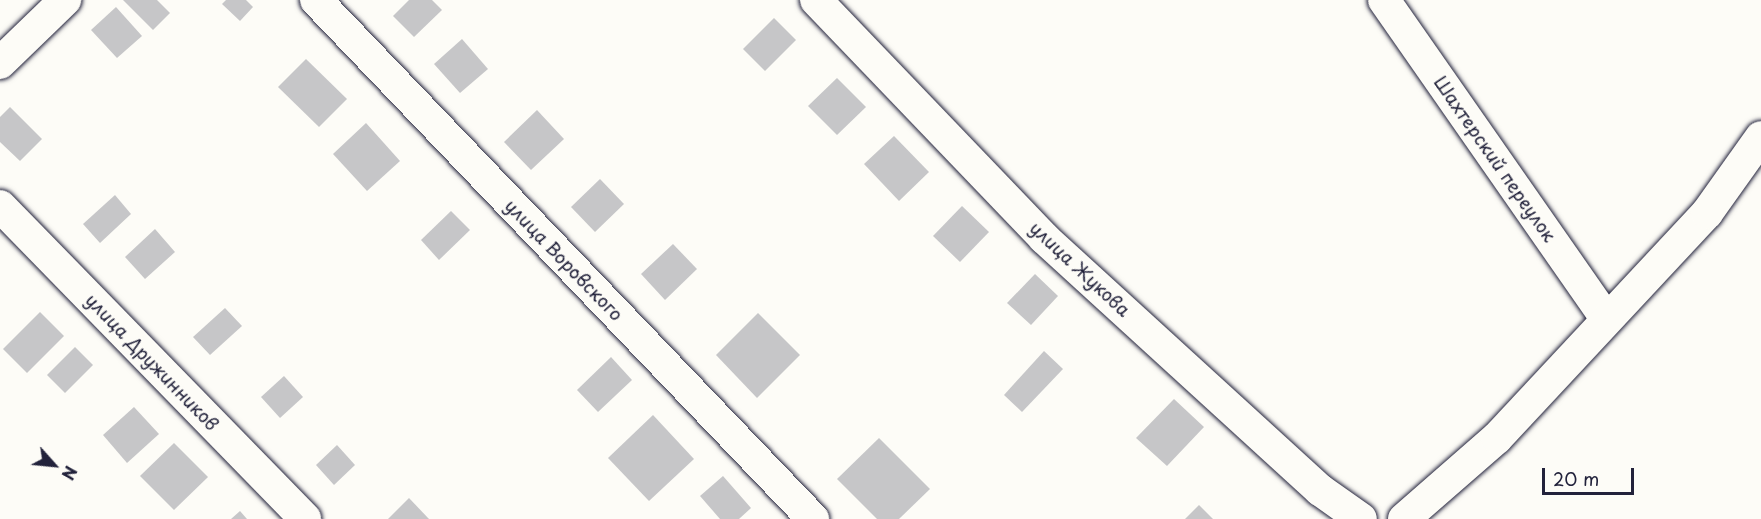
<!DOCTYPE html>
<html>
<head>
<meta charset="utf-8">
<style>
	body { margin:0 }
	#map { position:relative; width:1761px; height:519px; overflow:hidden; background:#fdfcf7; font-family:"Playpen Sans",sans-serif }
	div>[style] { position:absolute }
	.building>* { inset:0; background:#c6c6c8 }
	.roads { filter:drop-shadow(0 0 2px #22223b) drop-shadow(0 0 2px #22223b) }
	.minor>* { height:32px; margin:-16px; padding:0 16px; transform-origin:16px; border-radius:16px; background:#fdfcf7 }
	span { translate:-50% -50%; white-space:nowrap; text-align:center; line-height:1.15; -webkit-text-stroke:4.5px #fdfcf7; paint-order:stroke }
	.street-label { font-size:18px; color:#22223b }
	.north { position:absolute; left:24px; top:435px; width:60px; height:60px; -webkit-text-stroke:4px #fdfcf7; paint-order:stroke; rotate:117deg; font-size:16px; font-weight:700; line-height:24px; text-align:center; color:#22223b }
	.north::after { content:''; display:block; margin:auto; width:21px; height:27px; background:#22223b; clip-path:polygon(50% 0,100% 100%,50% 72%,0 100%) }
	.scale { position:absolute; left:1542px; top:468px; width:92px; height:27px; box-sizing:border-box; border:3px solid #22223b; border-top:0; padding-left:8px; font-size:18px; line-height:21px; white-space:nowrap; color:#22223b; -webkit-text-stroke:4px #fdfcf7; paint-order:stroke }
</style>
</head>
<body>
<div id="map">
	<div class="building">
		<i style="clip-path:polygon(123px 0,157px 0,170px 13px,153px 30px)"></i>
		<i style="clip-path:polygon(226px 0,246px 0,253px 7px,240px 21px,222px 4px)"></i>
		<i style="clip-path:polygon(409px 0,432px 0,442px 10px,414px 37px,393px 16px)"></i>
		<i style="clip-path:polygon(116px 7px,142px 36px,117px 58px,91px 30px)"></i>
		<i style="clip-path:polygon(774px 18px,796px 40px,765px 71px,743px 49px)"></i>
		<i style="clip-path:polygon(462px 39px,488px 69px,460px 93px,434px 64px)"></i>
		<i style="clip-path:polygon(306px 59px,347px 99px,319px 127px,278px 87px)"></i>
		<i style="clip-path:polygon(837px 78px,866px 107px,837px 135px,808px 106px)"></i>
		<i style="clip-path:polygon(10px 107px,42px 139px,20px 161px,0 142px,0 117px)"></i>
		<i style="clip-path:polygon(537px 110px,564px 139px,531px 170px,504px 142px)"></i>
		<i style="clip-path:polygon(366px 123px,400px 161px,367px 191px,333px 154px)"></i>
		<i style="clip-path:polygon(894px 136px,929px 172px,899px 201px,864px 164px)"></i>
		<i style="clip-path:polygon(600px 179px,624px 204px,595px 232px,571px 207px)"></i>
		<i style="clip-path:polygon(115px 195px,131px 214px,100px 243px,83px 224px)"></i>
		<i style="clip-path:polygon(962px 206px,989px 232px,960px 262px,933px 236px)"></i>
		<i style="clip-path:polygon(451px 211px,470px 230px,439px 260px,421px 240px)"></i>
		<i style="clip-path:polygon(155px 229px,175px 252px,145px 279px,125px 257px)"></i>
		<i style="clip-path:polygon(673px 244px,697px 269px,665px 300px,641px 274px)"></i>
		<i style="clip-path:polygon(1035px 274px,1058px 296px,1031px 325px,1007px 303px)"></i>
		<i style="clip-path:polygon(225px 308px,242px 326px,210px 355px,193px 337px)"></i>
		<i style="clip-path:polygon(40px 312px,64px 336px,27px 373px,3px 349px)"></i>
		<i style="clip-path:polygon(758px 313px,800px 355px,757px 398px,716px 355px)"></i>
		<i style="clip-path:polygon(75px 347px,93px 365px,65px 393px,47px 375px)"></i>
		<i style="clip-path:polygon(1044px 351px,1063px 369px,1022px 412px,1004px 395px)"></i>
		<i style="clip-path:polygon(611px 357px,632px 380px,598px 412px,577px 390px)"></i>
		<i style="clip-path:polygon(284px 376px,303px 397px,280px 418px,261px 397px)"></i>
		<i style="clip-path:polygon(1174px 399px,1204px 427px,1167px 466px,1136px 438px)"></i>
		<i style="clip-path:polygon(134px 407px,159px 434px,127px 463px,103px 435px)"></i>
		<i style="clip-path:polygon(653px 415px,694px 459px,649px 501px,608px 458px)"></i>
		<i style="clip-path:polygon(879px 438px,930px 489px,899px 519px,877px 519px,837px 479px)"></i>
		<i style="clip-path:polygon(174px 443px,208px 477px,174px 510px,140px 476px)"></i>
		<i style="clip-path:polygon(337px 445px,355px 465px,334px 485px,316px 465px)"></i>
		<i style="clip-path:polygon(723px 476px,751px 508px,739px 519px,720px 519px,700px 496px)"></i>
		<i style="clip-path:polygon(409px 498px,429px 519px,388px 519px)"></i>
		<i style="clip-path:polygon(1199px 505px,1213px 519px,1185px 519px)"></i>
		<i style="clip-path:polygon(240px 511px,247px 519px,231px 519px)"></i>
	</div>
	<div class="roads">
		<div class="minor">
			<i style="left:316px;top:0;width:719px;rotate:46.24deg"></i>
			<i style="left:816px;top:0;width:330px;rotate:46.2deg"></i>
			<i style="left:1044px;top:238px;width:374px;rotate:42.4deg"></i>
			<i style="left:1320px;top:490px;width:50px;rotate:35.3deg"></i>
			<i style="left:1384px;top:0;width:388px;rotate:55.1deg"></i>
			<i style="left:0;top:63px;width:91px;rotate:-44.1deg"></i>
			<i style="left:0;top:206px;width:437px;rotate:45.7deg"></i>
			<i style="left:1404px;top:519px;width:123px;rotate:-41.1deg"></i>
			<i style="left:1497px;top:438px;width:308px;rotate:-47deg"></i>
			<i style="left:1707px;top:213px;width:93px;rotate:-54.6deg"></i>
		</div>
	</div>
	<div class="street-label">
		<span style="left:1495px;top:159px;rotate:55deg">Шахтерский переулок</span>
		<span style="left:564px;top:260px;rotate:46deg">улица Воровского</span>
		<span style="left:1080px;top:269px;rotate:43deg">улица Жукова</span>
		<span style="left:152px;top:362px;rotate:46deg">улица Дружинников</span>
	</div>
	<div class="north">N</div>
	<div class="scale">20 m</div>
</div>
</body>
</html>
